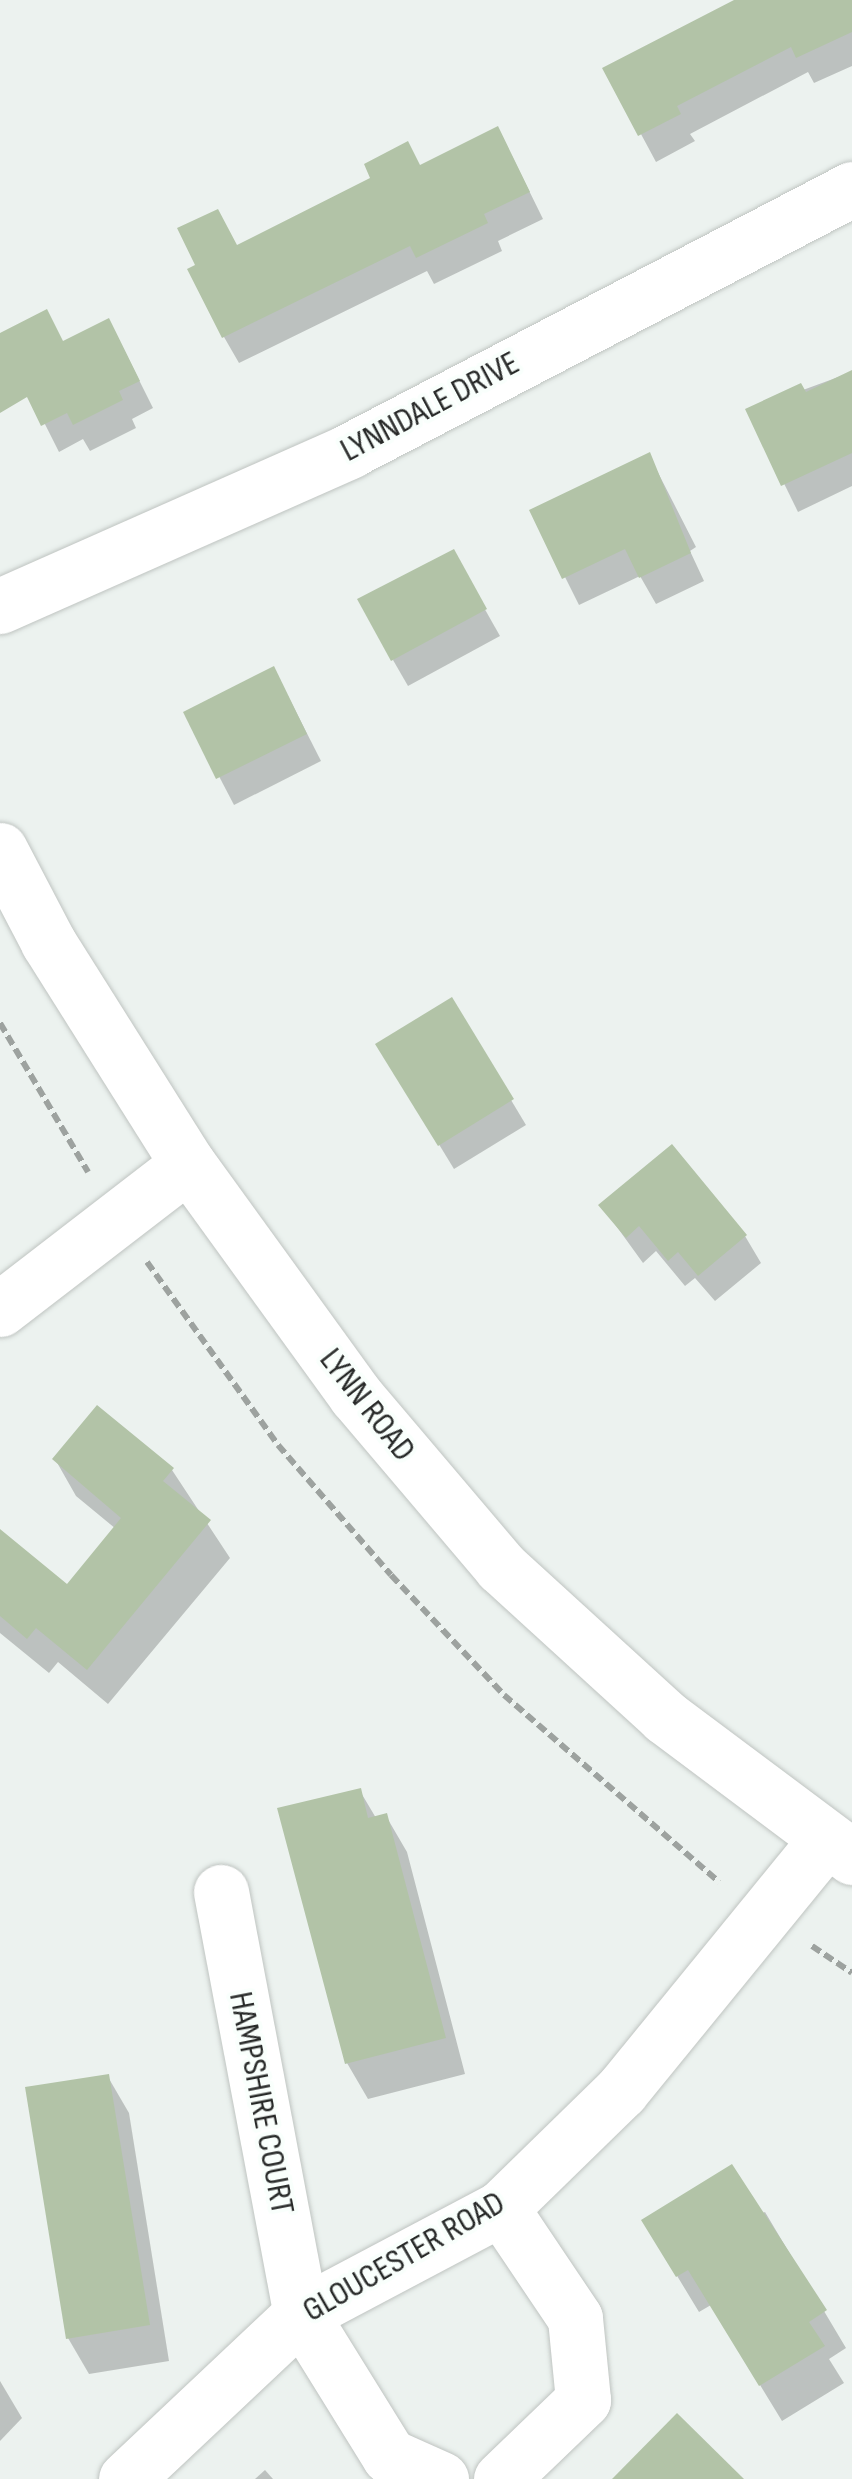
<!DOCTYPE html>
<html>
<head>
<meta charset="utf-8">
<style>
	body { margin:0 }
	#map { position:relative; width:852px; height:2479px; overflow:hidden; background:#ecf2ef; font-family:"Sofia Sans Condensed",sans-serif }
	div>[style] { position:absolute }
	.shadow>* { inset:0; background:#0003 }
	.building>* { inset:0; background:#b2c3a7 }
	.path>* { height:6px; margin-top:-3px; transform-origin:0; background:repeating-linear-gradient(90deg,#9da29f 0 10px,transparent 0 15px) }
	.roads { filter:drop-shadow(0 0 2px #bfc4c1) drop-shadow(0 0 2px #bfc4c1) }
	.minor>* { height:55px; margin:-27.5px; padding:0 27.5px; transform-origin:27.5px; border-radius:27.5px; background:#fff }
	.secondary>* { height:55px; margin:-27.5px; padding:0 27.5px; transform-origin:27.5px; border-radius:27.5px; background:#fff }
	span { translate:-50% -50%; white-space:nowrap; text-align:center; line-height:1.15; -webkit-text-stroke:8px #f9fffc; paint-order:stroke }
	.street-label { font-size:35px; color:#282a29 }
</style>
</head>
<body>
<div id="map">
	<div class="shadow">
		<i style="clip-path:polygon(739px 0,852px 0,852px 66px,814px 83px,808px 72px,690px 134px,695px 141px,656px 162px,606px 69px)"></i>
		<i style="clip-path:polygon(512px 156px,543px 219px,498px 241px,502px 251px,434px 284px,427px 271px,239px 363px,224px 337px,237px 248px,420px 168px)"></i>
		<i style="clip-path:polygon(0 335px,123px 348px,153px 408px,132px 419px,136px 428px,90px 451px,83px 439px,59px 452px)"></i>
		<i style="clip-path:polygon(852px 372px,852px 486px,798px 512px,748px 410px)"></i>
		<i style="clip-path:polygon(649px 455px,696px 547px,690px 551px,704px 581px,656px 604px,640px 576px,579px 605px,532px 511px)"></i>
		<i style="clip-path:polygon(453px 553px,500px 636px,408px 686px,393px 660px)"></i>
		<i style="clip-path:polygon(288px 696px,321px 761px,234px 805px,186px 713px)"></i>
		<i style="clip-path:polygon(451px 1000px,526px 1125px,454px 1169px,393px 1069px)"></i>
		<i style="clip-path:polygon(601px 1205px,745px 1236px,761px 1263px,715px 1301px,695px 1278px,685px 1286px,656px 1251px,643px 1263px)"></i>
		<i style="clip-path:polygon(55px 1459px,172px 1470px,230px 1558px,108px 1704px,58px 1662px,49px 1673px,0 1633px,0 1532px,67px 1588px,116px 1529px,76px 1496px)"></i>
		<i style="clip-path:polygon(360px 1791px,376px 1818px,386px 1816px,407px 1852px,465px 2074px,368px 2099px,347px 2063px)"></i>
		<i style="clip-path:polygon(108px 2077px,129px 2113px,169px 2361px,89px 2374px,68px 2338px)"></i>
		<i style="clip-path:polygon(765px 2212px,846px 2348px,829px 2359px,844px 2383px,782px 2421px,711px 2305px,699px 2312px,665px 2256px)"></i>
		<i style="clip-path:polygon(0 2381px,22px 2418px,0 2441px)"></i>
		<i style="clip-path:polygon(265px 2470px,273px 2479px,255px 2479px)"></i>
	</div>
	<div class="building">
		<i style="clip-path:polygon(734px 0,852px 0,852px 32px,796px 58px,791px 47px,677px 106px,681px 114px,638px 136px,602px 68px)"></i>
		<i style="clip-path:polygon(498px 126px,530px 192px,484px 214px,488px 223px,416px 258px,410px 246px,222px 338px,187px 269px,195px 265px,177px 228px,218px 209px,237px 245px,370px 178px,364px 164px,408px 141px,420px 165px)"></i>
		<i style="clip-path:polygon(47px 309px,63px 341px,109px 318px,140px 381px,119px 391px,123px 400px,73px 425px,67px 413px,41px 426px,27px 397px,0 413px,0 333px)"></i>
		<i style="clip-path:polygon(852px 370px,852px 453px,781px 486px,745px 409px,801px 383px,806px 392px)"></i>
		<i style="clip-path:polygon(650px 452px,691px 553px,639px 578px,625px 549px,562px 579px,529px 510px)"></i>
		<i style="clip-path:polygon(454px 549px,487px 609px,391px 661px,357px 599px)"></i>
		<i style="clip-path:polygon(274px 666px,307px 734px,216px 779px,183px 712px)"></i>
		<i style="clip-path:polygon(452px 997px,514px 1099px,438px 1146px,375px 1044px)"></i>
		<i style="clip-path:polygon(672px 1144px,747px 1235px,698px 1276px,678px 1252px,668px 1261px,639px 1226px,626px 1238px,598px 1205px)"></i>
		<i style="clip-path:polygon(97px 1405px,174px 1468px,163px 1481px,211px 1520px,87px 1670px,36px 1628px,27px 1639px,0 1616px,0 1529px,67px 1584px,121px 1518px,52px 1459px)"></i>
		<i style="clip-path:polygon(361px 1788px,368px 1818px,387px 1813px,446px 2038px,345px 2064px,277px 1808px)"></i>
		<i style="clip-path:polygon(109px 2074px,150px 2325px,66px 2339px,25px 2087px)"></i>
		<i style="clip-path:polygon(732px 2164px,827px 2310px,809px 2322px,825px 2346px,759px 2386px,688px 2270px,676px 2277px,641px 2220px)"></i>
		<i style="clip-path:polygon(677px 2413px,744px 2479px,612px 2479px)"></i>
	</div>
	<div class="path">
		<i style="left:0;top:1023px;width:173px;rotate:59.4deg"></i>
		<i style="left:147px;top:1262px;width:225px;rotate:54.4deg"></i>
		<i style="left:278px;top:1445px;width:172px;rotate:49deg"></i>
		<i style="left:391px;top:1575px;width:165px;rotate:46.7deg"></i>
		<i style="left:504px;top:1695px;width:285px;rotate:41deg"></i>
		<i style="left:812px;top:1946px;width:48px;rotate:34deg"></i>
	</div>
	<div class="roads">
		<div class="minor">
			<i style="left:0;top:606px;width:382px;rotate:-23.9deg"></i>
			<i style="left:349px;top:451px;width:567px;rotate:-27.51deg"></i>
			<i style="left:0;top:1309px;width:237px;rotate:-37.6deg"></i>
			<i style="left:221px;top:1892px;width:430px;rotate:79.3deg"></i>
			<i style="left:301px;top:2314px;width:167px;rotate:58.2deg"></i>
			<i style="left:389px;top:2456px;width:57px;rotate:23.9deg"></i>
			<i style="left:126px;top:2479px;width:241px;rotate:-43.3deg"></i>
			<i style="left:301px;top:2314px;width:226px;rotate:-27.9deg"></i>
			<i style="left:501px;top:2208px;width:168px;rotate:-44.3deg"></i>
			<i style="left:621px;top:2091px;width:323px;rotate:-50.8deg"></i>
			<i style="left:501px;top:2479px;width:114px;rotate:-43.9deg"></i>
			<i style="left:583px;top:2400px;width:82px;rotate:-95.6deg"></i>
			<i style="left:575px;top:2318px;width:133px;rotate:-123.9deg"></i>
		</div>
		<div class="secondary">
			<i style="left:0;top:850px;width:104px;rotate:62.4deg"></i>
			<i style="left:48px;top:942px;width:262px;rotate:57.8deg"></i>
			<i style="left:188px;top:1164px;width:286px;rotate:54.1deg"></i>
			<i style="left:356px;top:1396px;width:224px;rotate:49.7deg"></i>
			<i style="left:501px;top:1567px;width:222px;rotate:42.4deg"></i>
			<i style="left:665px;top:1717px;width:234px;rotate:36.8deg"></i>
		</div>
	</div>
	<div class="street-label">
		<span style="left:430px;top:407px;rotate:-28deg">LYNNDALE DRIVE</span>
		<span style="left:367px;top:1405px;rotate:52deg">LYNN ROAD</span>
		<span style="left:261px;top:2103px;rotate:79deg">HAMPSHIRE COURT</span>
		<span style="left:404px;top:2257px;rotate:-30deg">GLOUCESTER ROAD</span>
	</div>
</div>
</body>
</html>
